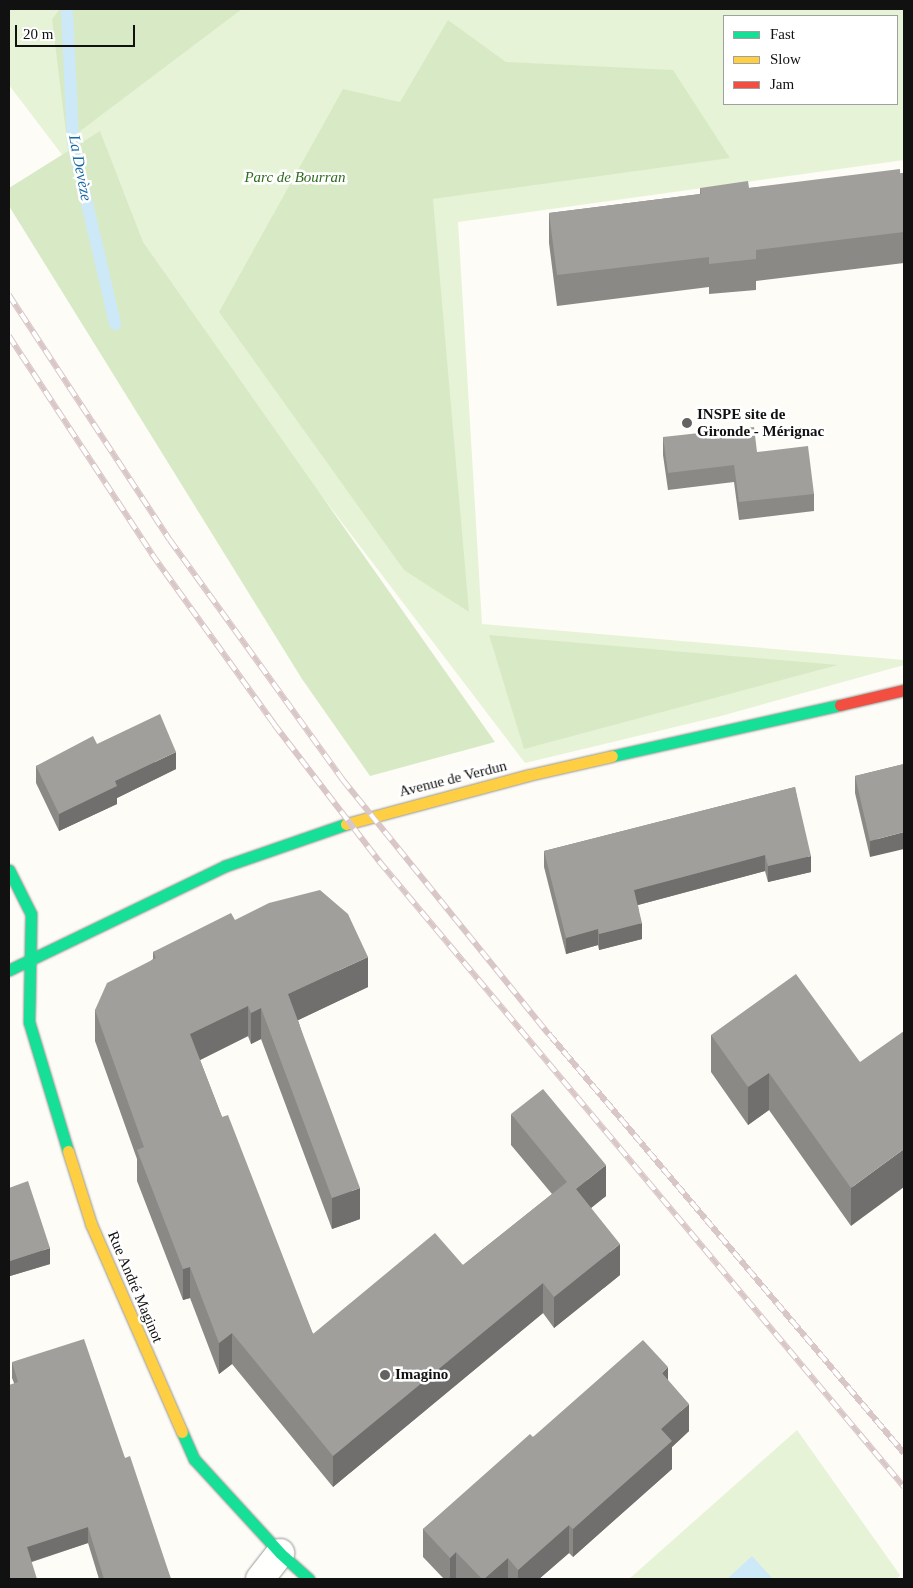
<!DOCTYPE html>
<html>
<head>
<meta charset="utf-8">
<style>
	body { margin:0 }
	#map { position:relative; width:913px; height:1588px; overflow:hidden; background:#fdfcf7; font-family:"Times New Roman",serif }
	div>[style] { position:absolute }
	.green>* { inset:0; background:#e7f3d7 }
	.forest>* { inset:0; background:#d8eac5 }
	.water>* { inset:0; background:#cde8f7 }
	.stream>* { height:12px; margin:-6px; padding:0 6px; transform-origin:6px; border-radius:6px; background:#cde8f7 }
	.roads { filter:drop-shadow(0 0 1px #979795) drop-shadow(0 0 1px #979795) }
	.street>* { height:28px; margin:-14px; padding:0 14px; transform-origin:14px; border-radius:14px; background:#fffffe }
	.fast>* { height:11px; margin:-5.5px; padding:0 5.5px; transform-origin:5.5px; border-radius:5.5px; background:#16e098 }
	.slow>* { height:11px; margin:-5.5px; padding:0 5.5px; transform-origin:5.5px; border-radius:5.5px; background:#ffcf43 }
	.jam>* { height:11px; margin:-5.5px; padding:0 5.5px; transform-origin:5.5px; border-radius:5.5px; background:#f24e42 }
	.rail>* { height:5.5px; margin-top:-2.75px; transform-origin:0; background:repeating-linear-gradient(90deg,#fff 0 11px,#d9c6c7 0 22px); box-sizing:border-box; border-block:1px solid #d9c6c7 }
	.wall>* { inset:0; background:#8a8986 }
	.shaded-wall>* { inset:0; background:#716f6d }
	.building>* { inset:0; background:#a19f9c }
	.dots>* { width:14px; height:14px; translate:-50% -50%; box-sizing:border-box; border:2px solid #fff; border-radius:50% }
	span { translate:-50% -50%; white-space:nowrap; text-align:center; line-height:1.15; -webkit-text-stroke:5px #fff; paint-order:stroke }
	.park-label { font-size:15px; color:#2f6b1f; font-style:italic }
	.poi-label { font-size:15px; color:#111; font-weight:700 }
	.left { translate:0 -50%; text-align:left }
	.street-label { font-size:15px; color:#111 }
	.water-label { font-size:16px; color:#1768a6; font-style:italic }
	.frame { position:absolute; inset:0; border:10px solid #111; pointer-events:none }
	.legend { position:absolute; left:723px; top:15px; width:175px; height:90px; box-sizing:border-box; background:#fff; border:1px solid #a0a0a0; margin:0; padding:6px 9px; list-style:none; font-size:15px; color:#111 }
	.legend li { display:flex; align-items:center; gap:10px; height:25px }
	.legend b { width:25px; border:1px solid #a0a0a0 }
	.scale { position:absolute; left:15px; top:25px; width:120px; height:22px; box-sizing:border-box; border:2px solid #111; border-top:0; padding-left:6px; font-size:15px; line-height:18px; white-space:nowrap; color:#111; -webkit-text-stroke:4px #fff; paint-order:stroke }
</style>
</head>
<body>
<div id="map">
	<div class="green">
		<i style="clip-path:polygon(evenodd,9px 9px,904px 9px,904px 160px,458px 222px,482px 624px,904px 660px,904px 665px,721px 716px,525px 763px,9px 85px,9px 9px,724px 16px,897px 16px,897px 104px,724px 104px,724px 16px)"></i>
		<i style="clip-path:polygon(797px 1430px,900px 1575px,897px 1579px,629px 1579px)"></i>
	</div>
	<div class="forest">
		<i style="clip-path:polygon(60px 9px,242px 9px,67px 141px,52px 19px)"></i>
		<i style="clip-path:polygon(448px 20px,506px 62px,673px 70px,730px 158px,433px 199px,469px 612px,404px 570px,219px 312px,343px 89px,400px 102px)"></i>
		<i style="clip-path:polygon(100px 131px,143px 242px,495px 742px,370px 776px,302px 679px,9px 206px,9px 188px)"></i>
		<i style="clip-path:polygon(489px 635px,838px 665px,524px 749px)"></i>
	</div>
	<div class="water">
		<i style="clip-path:polygon(752px 1556px,773px 1579px,727px 1579px)"></i>
	</div>
	<div class="stream">
		<i style="left:67px;top:9px;width:134px;rotate:87.4deg"></i>
		<i style="left:73px;top:143px;width:186px;rotate:76.9deg"></i>
	</div>
	<div class="roads">
		<div class="street">
			<i style="left:260px;top:1579px;width:33px;rotate:-52deg"></i>
		</div>
		<div class="fast">
			<i style="left:612px;top:756px;width:234px;rotate:-12.6deg"></i>
			<i style="left:9px;top:870px;width:49px;rotate:63.4deg"></i>
			<i style="left:31px;top:914px;width:108px;rotate:91.1deg"></i>
			<i style="left:29px;top:1022px;width:135px;rotate:73.2deg"></i>
			<i style="left:9px;top:970px;width:240px;rotate:-25.7deg"></i>
			<i style="left:225px;top:866px;width:128px;rotate:-19.1deg"></i>
			<i style="left:182px;top:1432px;width:30px;rotate:66deg"></i>
			<i style="left:194px;top:1459px;width:127px;rotate:47.5deg"></i>
			<i style="left:280px;top:1553px;width:39px;rotate:42deg"></i>
		</div>
		<div class="slow">
			<i style="left:346px;top:824px;width:189px;rotate:-15deg"></i>
			<i style="left:529px;top:775px;width:85px;rotate:-12.9deg"></i>
			<i style="left:68px;top:1151px;width:77px;rotate:72.5deg"></i>
			<i style="left:91px;top:1224px;width:227px;rotate:66.4deg"></i>
		</div>
		<div class="jam">
			<i style="left:840px;top:705px;width:66px;rotate:-13.2deg"></i>
		</div>
	</div>
	<div class="rail">
		<i style="left:9px;top:295px;width:293px;rotate:56.7deg"></i>
		<i style="left:170px;top:540px;width:296px;rotate:54.2deg"></i>
		<i style="left:343px;top:780px;width:327px;rotate:51deg"></i>
		<i style="left:549px;top:1034px;width:549px;rotate:49.73deg"></i>
		<i style="left:9px;top:336px;width:261px;rotate:56.7deg"></i>
		<i style="left:152px;top:554px;width:209px;rotate:54.3deg"></i>
		<i style="left:274px;top:724px;width:173px;rotate:52.5deg"></i>
		<i style="left:379px;top:861px;width:817px;rotate:50.01deg"></i>
	</div>
	<div class="wall">
		<i style="clip-path:polygon(904px 173px,904px 263px,756px 281px,756px 290px,709px 294px,709px 287px,557px 306px,549px 243px,549px 213px,700px 194px,700px 188px,749px 188px)"></i>
		<i style="clip-path:polygon(663px 437px,757px 452px,814px 494px,814px 511px,739px 520px,734px 482px,668px 490px,663px 455px)"></i>
		<i style="clip-path:polygon(97px 744px,176px 769px,117px 798px,117px 804px,59px 831px,36px 783px,36px 766px)"></i>
		<i style="clip-path:polygon(904px 764px,870px 857px,855px 793px,855px 776px)"></i>
		<i style="clip-path:polygon(795px 787px,811px 872px,768px 882px,765px 871px,638px 905px,642px 939px,599px 950px,598px 945px,566px 954px,544px 867px,544px 851px)"></i>
		<i style="clip-path:polygon(235px 920px,368px 987px,298px 1020px,360px 1219px,332px 1229px,261px 1039px,251px 1044px,248px 1036px,200px 1060px,222px 1117px,313px 1334px,463px 1265px,552px 1194px,511px 1145px,511px 1114px,606px 1196px,591px 1208px,620px 1275px,554px 1328px,543px 1313px,333px 1487px,232px 1364px,219px 1374px,190px 1298px,183px 1300px,137px 1181px,137px 1159px,95px 1041px,95px 1010px,153px 959px,153px 952px)"></i>
		<i style="clip-path:polygon(711px 1035px,860px 1062px,851px 1226px,769px 1110px,748px 1125px,711px 1072px)"></i>
		<i style="clip-path:polygon(9px 1188px,50px 1264px,10px 1276px,9px 1273px)"></i>
		<i style="clip-path:polygon(12px 1362px,125px 1458px,171px 1579px,99px 1579px,88px 1543px,32px 1562px,9px 1579px,14px 1383px,12px 1378px)"></i>
		<i style="clip-path:polygon(668px 1380px,689px 1431px,672px 1447px,672px 1469px,573px 1557px,569px 1553px,539px 1579px,444px 1579px,423px 1557px,423px 1529px,533px 1437px)"></i>
	</div>
	<div class="shaded-wall">
		<i style="clip-path:polygon(176px 752px,176px 769px,117px 798px,117px 804px,59px 831px,59px 814px,115px 781px)"></i>
		<i style="clip-path:polygon(904px 832px,904px 849px,870px 857px,870px 841px)"></i>
		<i style="clip-path:polygon(765px 855px,765px 871px,634px 906px,634px 890px)"></i>
		<i style="clip-path:polygon(811px 856px,811px 872px,768px 882px,768px 866px)"></i>
		<i style="clip-path:polygon(642px 923px,642px 939px,599px 950px,599px 934px)"></i>
		<i style="clip-path:polygon(598px 929px,598px 945px,566px 954px,566px 938px)"></i>
		<i style="clip-path:polygon(368px 957px,368px 987px,288px 1025px,288px 994px)"></i>
		<i style="clip-path:polygon(248px 1006px,248px 1036px,190px 1065px,190px 1034px)"></i>
		<i style="clip-path:polygon(261px 1008px,261px 1039px,251px 1044px,251px 1013px)"></i>
		<i style="clip-path:polygon(769px 1073px,769px 1110px,748px 1125px,748px 1087px)"></i>
		<i style="clip-path:polygon(904px 1149px,904px 1187px,851px 1226px,851px 1188px)"></i>
		<i style="clip-path:polygon(606px 1165px,606px 1196px,576px 1220px,576px 1189px)"></i>
		<i style="clip-path:polygon(360px 1188px,360px 1219px,332px 1229px,332px 1198px)"></i>
		<i style="clip-path:polygon(620px 1244px,620px 1275px,554px 1328px,554px 1297px)"></i>
		<i style="clip-path:polygon(50px 1248px,50px 1264px,10px 1276px,10px 1261px)"></i>
		<i style="clip-path:polygon(190px 1267px,190px 1298px,183px 1300px,183px 1269px)"></i>
		<i style="clip-path:polygon(543px 1283px,543px 1313px,333px 1487px,333px 1456px)"></i>
		<i style="clip-path:polygon(232px 1333px,232px 1364px,219px 1374px,219px 1343px)"></i>
		<i style="clip-path:polygon(668px 1367px,668px 1395px,662px 1373px)"></i>
		<i style="clip-path:polygon(689px 1404px,689px 1431px,672px 1447px,672px 1469px,573px 1557px,573px 1529px,661px 1429px)"></i>
		<i style="clip-path:polygon(569px 1525px,569px 1553px,539px 1579px,518px 1579px,518px 1570px)"></i>
		<i style="clip-path:polygon(88px 1527px,88px 1543px,27px 1563px,27px 1547px)"></i>
		<i style="clip-path:polygon(456px 1552px,456px 1579px,450px 1579px,450px 1558px)"></i>
		<i style="clip-path:polygon(508px 1558px,508px 1579px,484px 1579px)"></i>
	</div>
	<div class="building">
		<i style="clip-path:polygon(900px 169px,900px 174px,904px 173px,904px 232px,756px 250px,756px 259px,709px 264px,709px 257px,557px 275px,549px 213px,701px 194px,700px 188px,748px 181px,749px 188px)"></i>
		<i style="clip-path:polygon(754px 427px,757px 452px,808px 446px,814px 494px,739px 502px,734px 465px,668px 473px,663px 437px)"></i>
		<i style="clip-path:polygon(160px 714px,176px 752px,115px 781px,117px 786px,59px 814px,36px 766px,93px 736px,97px 744px)"></i>
		<i style="clip-path:polygon(904px 764px,904px 832px,870px 841px,855px 776px)"></i>
		<i style="clip-path:polygon(795px 787px,811px 856px,768px 866px,765px 855px,634px 890px,642px 923px,599px 934px,598px 929px,566px 938px,544px 851px)"></i>
		<i style="clip-path:polygon(320px 890px,348px 914px,368px 957px,288px 994px,360px 1188px,332px 1198px,261px 1008px,251px 1013px,248px 1006px,190px 1034px,222px 1117px,228px 1115px,313px 1334px,435px 1233px,463px 1265px,567px 1182px,511px 1114px,543px 1089px,606px 1165px,576px 1189px,620px 1244px,554px 1297px,543px 1283px,333px 1456px,232px 1333px,219px 1343px,190px 1267px,183px 1269px,137px 1150px,144px 1147px,95px 1010px,107px 983px,156px 958px,153px 952px,231px 913px,235px 920px,269px 903px)"></i>
		<i style="clip-path:polygon(796px 974px,860px 1062px,904px 1031px,904px 1149px,851px 1188px,769px 1073px,748px 1087px,711px 1035px)"></i>
		<i style="clip-path:polygon(28px 1181px,50px 1248px,10px 1261px,9px 1257px,9px 1188px)"></i>
		<i style="clip-path:polygon(84px 1339px,125px 1458px,130px 1456px,171px 1579px,104px 1579px,88px 1527px,27px 1547px,37px 1579px,9px 1579px,9px 1385px,18px 1382px,12px 1362px)"></i>
		<i style="clip-path:polygon(643px 1340px,668px 1367px,662px 1373px,689px 1404px,661px 1429px,672px 1441px,573px 1529px,569px 1525px,518px 1570px,508px 1558px,484px 1579px,482px 1579px,456px 1552px,450px 1558px,423px 1529px,530px 1434px,533px 1437px)"></i>
	</div>
	<div class="dots">
		<i style="left:687px;top:423px;background:#646362"></i>
		<i style="left:385px;top:1375px;background:#646362"></i>
	</div>
	<div class="park-label">
		<span style="left:295px;top:178px">Parc de Bourran</span>
	</div>
	<div class="poi-label">
		<span class="left" style="left:697px;top:423px">INSPE site de<br>Gironde - Mérignac</span>
		<span class="left" style="left:395px;top:1375px">Imagino</span>
	</div>
	<div class="street-label">
		<span style="left:453px;top:779px;rotate:-14deg">Avenue de Verdun</span>
		<span style="left:135px;top:1287px;rotate:67deg">Rue André Maginot</span>
	</div>
	<div class="water-label">
		<span style="left:80px;top:168px;rotate:79deg">La Devèze</span>
	</div>
	<div class="frame"></div>
	<ul class="legend">
	<li><b style="height:6px;background:#16e098"></b>Fast</li>
	<li><b style="height:6px;background:#ffcf43"></b>Slow</li>
	<li><b style="height:6px;background:#f24e42"></b>Jam</li>
	</ul>
	<div class="scale">20 m</div>
</div>
</body>
</html>
